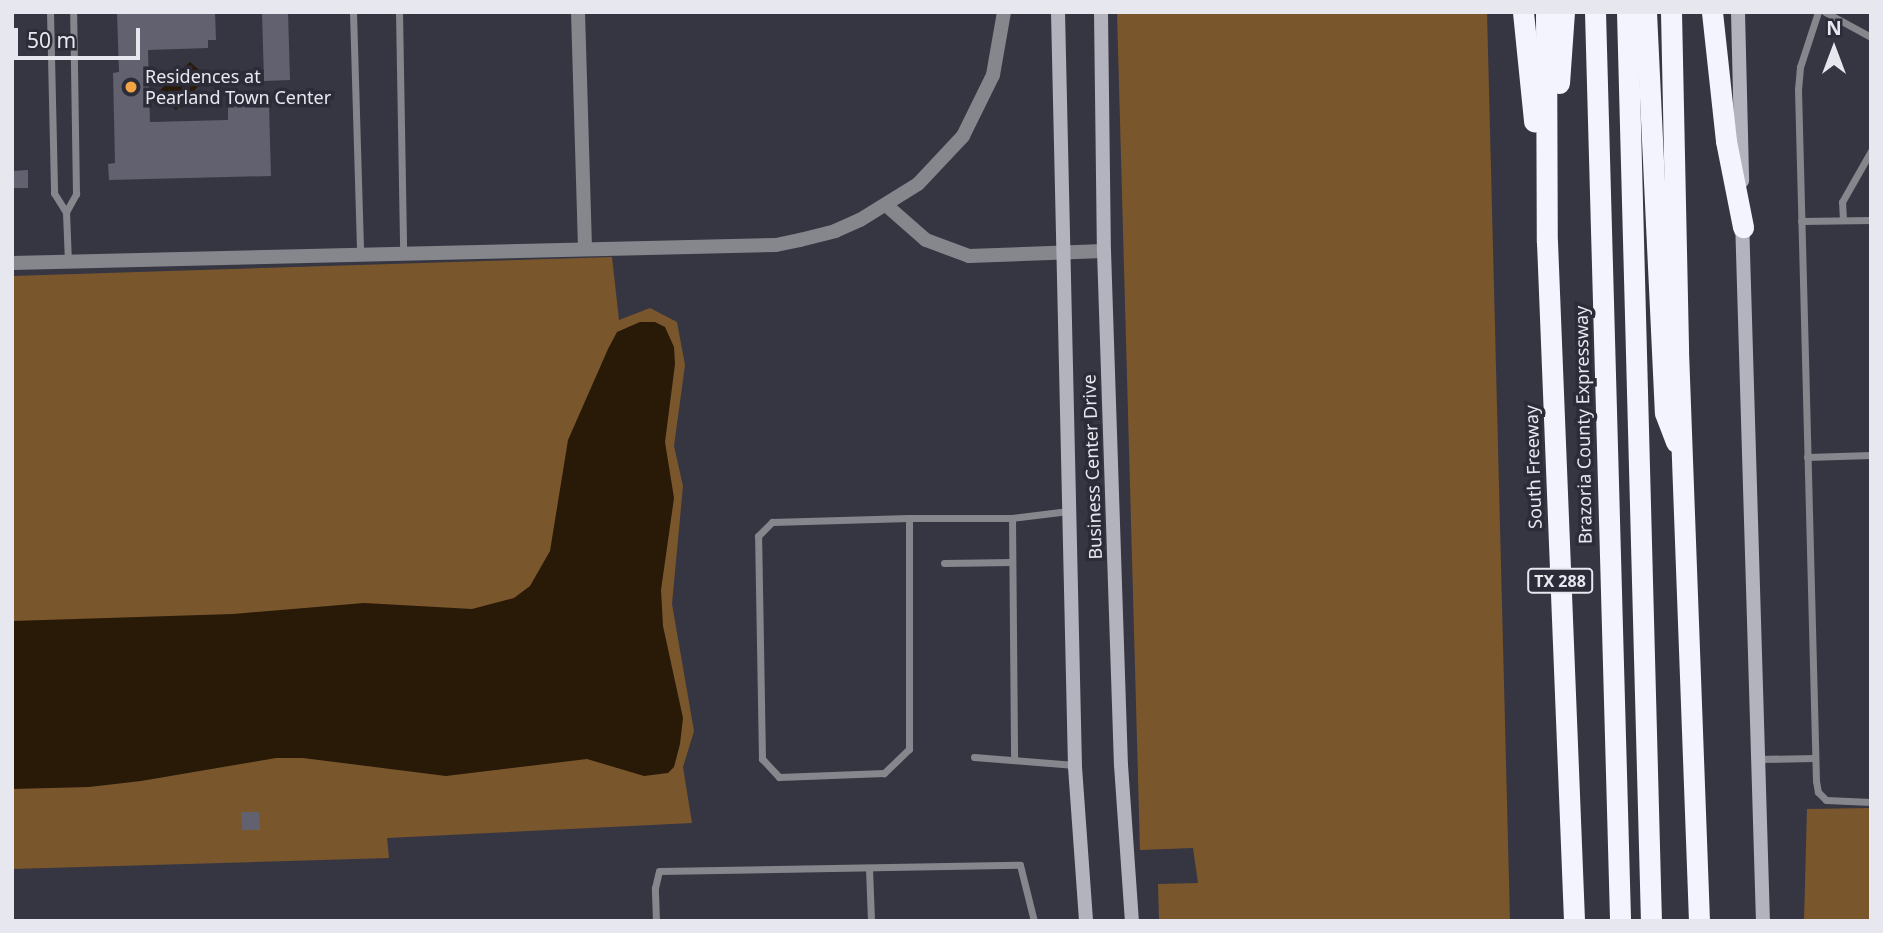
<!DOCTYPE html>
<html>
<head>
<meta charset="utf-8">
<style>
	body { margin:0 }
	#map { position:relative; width:1883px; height:933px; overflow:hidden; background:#363643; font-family:"Noto Sans",sans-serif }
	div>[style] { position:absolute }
	.green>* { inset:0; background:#7a562d }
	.water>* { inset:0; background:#291907 }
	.building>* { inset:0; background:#61616f }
	.lane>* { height:7px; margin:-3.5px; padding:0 3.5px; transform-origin:3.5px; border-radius:3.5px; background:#86878d }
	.street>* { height:14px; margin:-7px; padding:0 7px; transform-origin:7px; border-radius:7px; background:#86878d }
	.secondary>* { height:14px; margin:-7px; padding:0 7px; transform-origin:7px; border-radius:7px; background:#b2b3bd }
	.highway>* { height:21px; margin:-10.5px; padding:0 10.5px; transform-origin:10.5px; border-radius:10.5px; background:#f4f4fe }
	.dots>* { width:19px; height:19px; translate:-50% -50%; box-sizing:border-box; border:4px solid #2c2c39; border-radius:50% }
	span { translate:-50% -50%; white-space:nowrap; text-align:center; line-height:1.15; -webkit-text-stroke:7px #2c2c39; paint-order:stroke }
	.shield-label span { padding:2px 5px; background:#2c2c39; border:2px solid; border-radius:5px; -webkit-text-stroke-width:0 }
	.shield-label { font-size:16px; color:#e7e7ef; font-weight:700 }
	.poi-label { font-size:18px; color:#e7e7ef }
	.left { translate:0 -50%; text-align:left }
	.street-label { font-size:18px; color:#e7e7ef }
	.frame { position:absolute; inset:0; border:14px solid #e7e7ef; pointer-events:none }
	.north { position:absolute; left:1799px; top:14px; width:70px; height:70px; -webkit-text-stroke:5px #2c2c39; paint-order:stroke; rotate:0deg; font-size:19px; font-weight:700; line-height:28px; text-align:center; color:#e7e7ef }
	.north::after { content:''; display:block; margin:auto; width:24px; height:32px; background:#e7e7ef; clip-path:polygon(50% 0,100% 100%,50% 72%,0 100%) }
	.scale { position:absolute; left:14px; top:28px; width:126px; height:32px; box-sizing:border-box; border:4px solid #e7e7ef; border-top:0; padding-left:9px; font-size:21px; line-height:24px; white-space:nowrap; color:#e7e7ef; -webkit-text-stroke:5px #2c2c39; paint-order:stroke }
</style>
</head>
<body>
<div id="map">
	<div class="green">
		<i style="clip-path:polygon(1117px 12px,1487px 12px,1510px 921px,1159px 921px,1158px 884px,1198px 883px,1193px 848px,1140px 850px)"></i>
		<i style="clip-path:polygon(612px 257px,619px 320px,650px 308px,677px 322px,685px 365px,674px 446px,683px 486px,672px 604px,694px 731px,683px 767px,692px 823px,387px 838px,389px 858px,12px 869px,12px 276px)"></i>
		<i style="clip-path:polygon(1871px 808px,1871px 921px,1804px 921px,1807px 809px)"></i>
	</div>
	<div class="water">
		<i style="clip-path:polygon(190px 62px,207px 77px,176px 110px,156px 94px)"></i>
		<i style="clip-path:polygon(640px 322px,655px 322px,665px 327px,674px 347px,675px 364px,665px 442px,674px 498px,661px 590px,663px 626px,683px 718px,680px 744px,674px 767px,668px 773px,644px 776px,587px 759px,446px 776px,303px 758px,276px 758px,141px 781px,89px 787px,12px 789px,12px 621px,233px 614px,364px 603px,472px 609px,514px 598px,530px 586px,550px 551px,568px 440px,608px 349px,617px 332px)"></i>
	</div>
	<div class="building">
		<i style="clip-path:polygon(117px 12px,215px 12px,216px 40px,208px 40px,208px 48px,148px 50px,150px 122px,228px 120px,228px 106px,269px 105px,271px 176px,109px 180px,108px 164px,115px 163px,113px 73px,119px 72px)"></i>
		<i style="clip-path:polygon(262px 12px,288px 12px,290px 80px,264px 81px)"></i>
		<i style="clip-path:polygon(28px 170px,28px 188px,12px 188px,12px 171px)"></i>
		<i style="clip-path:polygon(241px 812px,259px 812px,260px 830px,242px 830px)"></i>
	</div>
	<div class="lane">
		<i style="left:50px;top:12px;width:181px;rotate:88.7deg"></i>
		<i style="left:54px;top:193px;width:22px;rotate:58deg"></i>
		<i style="left:66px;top:212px;width:21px;rotate:-61deg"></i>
		<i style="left:76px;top:194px;width:182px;rotate:-90.9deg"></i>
		<i style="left:353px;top:12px;width:243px;rotate:88.3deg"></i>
		<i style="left:399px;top:12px;width:241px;rotate:89deg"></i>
		<i style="left:1818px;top:12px;width:58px;rotate:108.1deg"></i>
		<i style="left:1800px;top:67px;width:22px;rotate:95deg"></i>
		<i style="left:1798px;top:89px;width:692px;rotate:88.51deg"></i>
		<i style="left:1816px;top:781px;width:11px;rotate:80deg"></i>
		<i style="left:1818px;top:792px;width:11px;rotate:45deg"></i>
		<i style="left:1826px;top:800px;width:45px;rotate:2.5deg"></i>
		<i style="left:1825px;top:12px;width:52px;rotate:28.5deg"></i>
		<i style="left:66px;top:212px;width:50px;rotate:87.7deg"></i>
		<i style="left:1843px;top:220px;width:18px;rotate:-93deg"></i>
		<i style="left:1842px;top:202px;width:59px;rotate:-60.4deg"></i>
		<i style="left:1801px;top:221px;width:70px;rotate:-0.8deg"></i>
		<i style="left:1807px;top:457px;width:64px;rotate:-1.8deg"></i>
		<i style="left:909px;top:518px;width:231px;rotate:90deg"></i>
		<i style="left:909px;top:749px;width:35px;rotate:136deg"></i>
		<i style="left:884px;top:773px;width:105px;rotate:177.8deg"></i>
		<i style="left:779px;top:777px;width:25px;rotate:-133deg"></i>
		<i style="left:762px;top:759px;width:223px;rotate:-91deg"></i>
		<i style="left:758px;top:536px;width:20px;rotate:-45deg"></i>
		<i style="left:772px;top:522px;width:137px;rotate:-1.7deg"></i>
		<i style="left:909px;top:518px;width:103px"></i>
		<i style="left:1012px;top:518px;width:57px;rotate:-7deg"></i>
		<i style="left:1012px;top:518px;width:242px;rotate:89.5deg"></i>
		<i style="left:944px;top:563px;width:68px;rotate:-0.8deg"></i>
		<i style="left:974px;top:757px;width:101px;rotate:4.5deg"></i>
		<i style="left:1758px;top:759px;width:57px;rotate:-1deg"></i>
		<i style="left:869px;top:868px;width:53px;rotate:87.8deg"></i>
		<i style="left:656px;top:921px;width:33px;rotate:-92deg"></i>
		<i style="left:655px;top:888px;width:17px;rotate:-77deg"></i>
		<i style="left:659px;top:871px;width:361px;rotate:-1deg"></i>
		<i style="left:1020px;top:865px;width:58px;rotate:76deg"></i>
	</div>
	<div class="street">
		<i style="left:578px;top:12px;width:237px;rotate:88.3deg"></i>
		<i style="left:886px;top:205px;width:53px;rotate:41.2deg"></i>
		<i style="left:926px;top:240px;width:46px;rotate:20.4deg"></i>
		<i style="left:969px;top:256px;width:135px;rotate:-2.1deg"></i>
		<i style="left:12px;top:263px;width:764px;rotate:-1.35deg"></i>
		<i style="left:776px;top:245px;width:25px;rotate:-12deg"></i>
		<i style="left:800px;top:240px;width:36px;rotate:-14deg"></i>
		<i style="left:835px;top:231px;width:27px;rotate:-24deg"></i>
		<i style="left:860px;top:220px;width:68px;rotate:-31.8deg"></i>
		<i style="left:918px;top:184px;width:66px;rotate:-46.8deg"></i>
		<i style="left:963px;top:136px;width:68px;rotate:-63.8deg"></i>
		<i style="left:993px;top:75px;width:64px;rotate:-80.1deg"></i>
	</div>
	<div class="secondary">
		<i style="left:1058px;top:12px;width:755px;rotate:88.71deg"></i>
		<i style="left:1075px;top:767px;width:154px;rotate:85.9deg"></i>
		<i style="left:1101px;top:12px;width:239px;rotate:89.3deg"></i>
		<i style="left:1104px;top:251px;width:514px;rotate:88.11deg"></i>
		<i style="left:1121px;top:765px;width:156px;rotate:86deg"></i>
		<i style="left:1738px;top:12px;width:169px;rotate:88.6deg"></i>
		<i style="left:1742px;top:219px;width:702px;rotate:88.29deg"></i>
	</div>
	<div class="highway">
		<i style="left:1523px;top:12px;width:110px;rotate:84.2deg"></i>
		<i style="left:1546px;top:12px;width:230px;rotate:89.8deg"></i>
		<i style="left:1547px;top:242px;width:680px;rotate:87.72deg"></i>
		<i style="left:1595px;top:12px;width:909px;rotate:88.42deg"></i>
		<i style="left:1627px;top:12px;width:909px;rotate:88.49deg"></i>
		<i style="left:1646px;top:12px;width:401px;rotate:87.3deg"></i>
		<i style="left:1665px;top:413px;width:31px;rotate:69deg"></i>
		<i style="left:1671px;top:12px;width:339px;rotate:88.8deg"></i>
		<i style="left:1678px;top:351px;width:570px;rotate:87.89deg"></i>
		<i style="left:1712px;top:12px;width:130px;rotate:83.8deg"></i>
		<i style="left:1726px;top:141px;width:88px;rotate:78.8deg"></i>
		<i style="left:1559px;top:83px;width:71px;rotate:-86deg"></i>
	</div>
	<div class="dots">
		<i style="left:131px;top:87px;background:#f3a442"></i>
	</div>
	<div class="shield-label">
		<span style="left:1560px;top:581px">TX 288</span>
	</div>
	<div class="poi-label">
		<span class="left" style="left:145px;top:87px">Residences at<br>Pearland Town Center</span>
	</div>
	<div class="street-label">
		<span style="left:1583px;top:425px;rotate:-91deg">Brazoria County Expressway</span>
		<span style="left:1092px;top:467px;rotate:-92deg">Business Center Drive</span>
		<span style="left:1533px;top:467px;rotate:-92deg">South Freeway</span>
	</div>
	<div class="frame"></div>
	<div class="north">N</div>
	<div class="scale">50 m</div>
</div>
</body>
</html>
